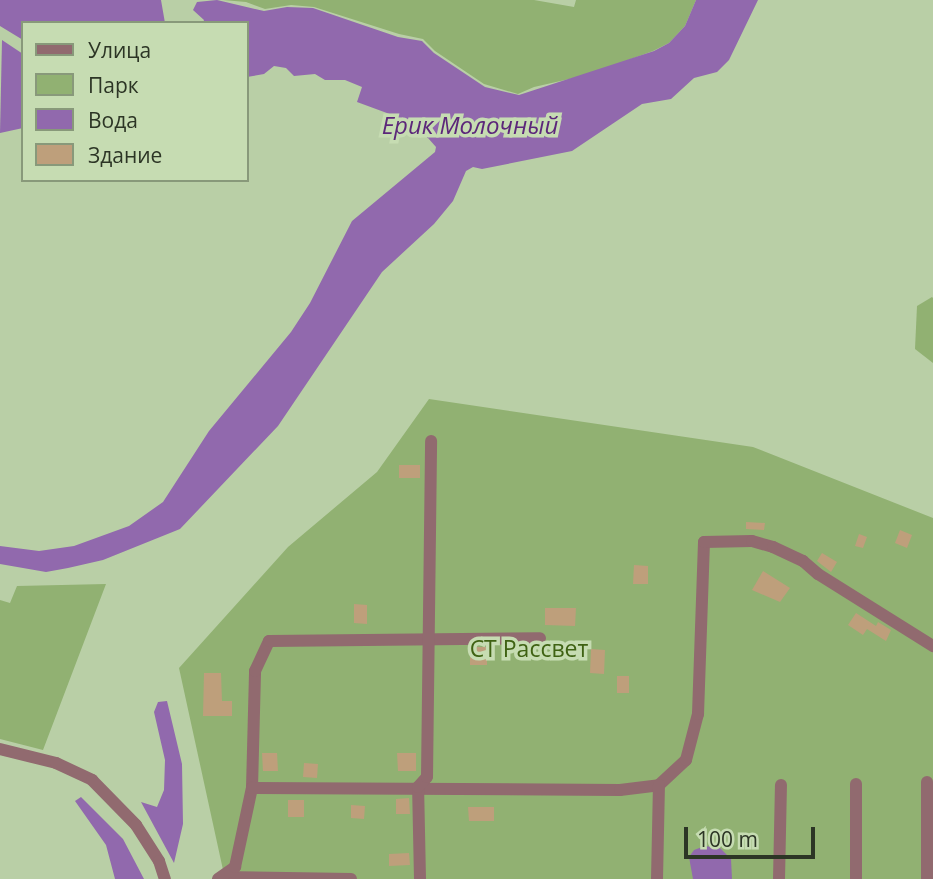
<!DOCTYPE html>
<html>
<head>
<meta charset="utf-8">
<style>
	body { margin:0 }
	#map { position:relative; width:933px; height:879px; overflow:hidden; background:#b9cfa6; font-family:"Open Sans",sans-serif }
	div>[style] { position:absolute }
	.green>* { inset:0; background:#91b172 }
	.water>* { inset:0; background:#9169ad }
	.building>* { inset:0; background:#be9f7b }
	.minor>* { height:12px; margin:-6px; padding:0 6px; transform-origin:6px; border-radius:6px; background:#916a6f }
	span { translate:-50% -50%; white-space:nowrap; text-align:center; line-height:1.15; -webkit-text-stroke:7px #c6dcb2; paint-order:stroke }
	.park-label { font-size:23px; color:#3f6213 }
	.water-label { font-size:24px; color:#5c277a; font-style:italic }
	.legend { position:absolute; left:21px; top:21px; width:228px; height:161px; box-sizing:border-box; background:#c6dcb2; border:2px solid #88997a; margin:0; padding:9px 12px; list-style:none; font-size:21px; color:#2c3525 }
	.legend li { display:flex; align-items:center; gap:14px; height:35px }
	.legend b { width:35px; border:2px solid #88997a }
	.scale { position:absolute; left:684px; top:827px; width:131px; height:32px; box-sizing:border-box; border:4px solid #2c3525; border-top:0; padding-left:9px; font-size:21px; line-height:24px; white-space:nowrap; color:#2c3525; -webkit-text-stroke:5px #c6dcb2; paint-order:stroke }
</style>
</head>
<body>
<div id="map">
	<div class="green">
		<i style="clip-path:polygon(223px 0,534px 0,574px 7px,576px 0,696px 0,685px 26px,669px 43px,653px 51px,587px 75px,534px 87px,518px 94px,484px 84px,435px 51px,423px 39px,399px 34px,314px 7px,291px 5px,265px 9px,246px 2px)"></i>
		<i style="clip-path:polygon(932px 297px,933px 298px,933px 363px,915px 349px,917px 306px)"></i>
		<i style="clip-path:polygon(429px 399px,753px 447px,933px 518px,933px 879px,225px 879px,179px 668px,288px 547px,377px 472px)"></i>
		<i style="clip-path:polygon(106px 584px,43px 750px,0 739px,0 600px,10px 603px,17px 586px)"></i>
	</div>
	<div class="water">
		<i style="clip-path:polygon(0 0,161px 0,165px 23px,23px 23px,23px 40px,0 26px)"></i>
		<i style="clip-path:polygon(217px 0,264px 11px,287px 7px,313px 8px,398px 37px,422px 41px,434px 53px,485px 87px,519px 95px,654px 51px,669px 43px,685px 26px,696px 0,758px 0,729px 60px,717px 72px,694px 78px,671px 99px,642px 104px,572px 151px,482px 169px,473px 167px,466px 171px,453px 201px,434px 224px,382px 272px,278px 426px,180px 529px,103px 560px,68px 568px,46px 572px,0 564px,0 546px,39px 551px,74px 546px,129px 526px,163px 502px,209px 431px,291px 332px,310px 303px,352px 221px,435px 152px,436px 147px,428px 138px,413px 127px,395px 116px,357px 102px,362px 87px,345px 80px,325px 80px,315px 74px,294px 76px,286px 68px,274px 66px,264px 74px,247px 77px,247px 23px,203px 23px,204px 20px,193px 10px,197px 2px)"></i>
		<i style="clip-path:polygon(2px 40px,23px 54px,23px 128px,0 133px)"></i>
		<i style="clip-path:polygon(167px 701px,182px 764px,183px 824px,174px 863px,141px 802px,157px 807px,164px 790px,165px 760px,154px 712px,158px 702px)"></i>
		<i style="clip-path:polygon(81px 797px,123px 839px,144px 879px,115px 879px,106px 845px,75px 801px)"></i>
		<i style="clip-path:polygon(705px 846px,720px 848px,731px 859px,732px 879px,693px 879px,689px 857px,694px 850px)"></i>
	</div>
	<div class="building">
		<i style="clip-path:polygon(399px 465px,420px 465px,420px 478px,399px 478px)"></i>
		<i style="clip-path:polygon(746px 522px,765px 523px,764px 530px,746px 529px)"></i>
		<i style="clip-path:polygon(900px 530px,912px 535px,907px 548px,895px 543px)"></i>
		<i style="clip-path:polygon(859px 534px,867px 537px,863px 548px,855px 546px)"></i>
		<i style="clip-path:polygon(822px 553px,837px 562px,831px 572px,817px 561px)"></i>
		<i style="clip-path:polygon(634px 565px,648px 566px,648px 584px,633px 584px)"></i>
		<i style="clip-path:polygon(763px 571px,790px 588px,780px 602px,752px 590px)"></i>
		<i style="clip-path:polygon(354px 604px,367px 605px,367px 624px,354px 623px)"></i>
		<i style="clip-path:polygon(545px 608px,576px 608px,575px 626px,545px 625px)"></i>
		<i style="clip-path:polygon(856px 613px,876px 626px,878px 622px,891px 630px,886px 641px,867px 629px,863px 635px,848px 625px)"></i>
		<i style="clip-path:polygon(476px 647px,487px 647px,487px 665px,470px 665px,470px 652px,476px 652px)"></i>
		<i style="clip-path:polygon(591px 649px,605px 650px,604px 674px,590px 673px)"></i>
		<i style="clip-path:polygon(204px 673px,221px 673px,222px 701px,232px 701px,232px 716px,203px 716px)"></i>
		<i style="clip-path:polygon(617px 676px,629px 676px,629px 693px,617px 693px)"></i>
		<i style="clip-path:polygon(262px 753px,277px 753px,278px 771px,263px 771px)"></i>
		<i style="clip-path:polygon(397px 753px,416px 753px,416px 771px,398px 771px)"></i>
		<i style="clip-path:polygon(304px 763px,318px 764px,317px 778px,303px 777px)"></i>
		<i style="clip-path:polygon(409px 798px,410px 814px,396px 814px,396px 799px)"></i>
		<i style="clip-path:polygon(288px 800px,304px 800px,304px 817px,288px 817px)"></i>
		<i style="clip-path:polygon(351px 805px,365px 806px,364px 819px,351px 818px)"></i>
		<i style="clip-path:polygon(468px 807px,494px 807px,494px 821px,469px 821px)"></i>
		<i style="clip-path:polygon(409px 853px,410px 865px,389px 866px,389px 854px)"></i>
	</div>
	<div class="minor">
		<i style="left:0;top:749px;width:58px;rotate:14deg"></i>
		<i style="left:56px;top:763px;width:40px;rotate:25deg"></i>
		<i style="left:92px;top:780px;width:63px;rotate:45.6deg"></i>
		<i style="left:136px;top:825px;width:43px;rotate:57.4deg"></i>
		<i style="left:159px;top:861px;width:19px;rotate:72deg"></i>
		<i style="left:252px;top:788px;width:117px;rotate:-88.5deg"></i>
		<i style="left:255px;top:671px;width:33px;rotate:-65deg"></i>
		<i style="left:269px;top:641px;width:271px;rotate:-0.6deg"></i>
		<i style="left:222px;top:877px;width:129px;rotate:0.9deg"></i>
		<i style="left:218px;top:879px;width:21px;rotate:-35deg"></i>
		<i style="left:235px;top:867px;width:81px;rotate:-77.9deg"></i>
		<i style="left:252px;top:788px;width:368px;rotate:0.3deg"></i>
		<i style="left:620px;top:790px;width:39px;rotate:-7deg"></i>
		<i style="left:659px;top:785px;width:37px;rotate:-43deg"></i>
		<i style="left:686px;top:760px;width:48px;rotate:-75.4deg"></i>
		<i style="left:698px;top:714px;width:172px;rotate:-88deg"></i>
		<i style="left:704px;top:542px;width:48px;rotate:-1.2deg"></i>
		<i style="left:752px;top:541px;width:22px;rotate:16deg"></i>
		<i style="left:773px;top:547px;width:33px;rotate:25deg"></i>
		<i style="left:803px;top:561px;width:20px;rotate:41deg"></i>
		<i style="left:818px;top:574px;width:136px;rotate:32.1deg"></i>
		<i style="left:420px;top:879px;width:92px;rotate:-91.2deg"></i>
		<i style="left:418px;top:787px;width:13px;rotate:-48deg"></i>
		<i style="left:427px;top:777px;width:336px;rotate:-89.3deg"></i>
		<i style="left:657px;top:879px;width:94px;rotate:-88.8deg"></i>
		<i style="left:779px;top:879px;width:94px;rotate:-88.8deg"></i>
		<i style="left:856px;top:879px;width:95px;rotate:-90deg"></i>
		<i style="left:927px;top:879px;width:97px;rotate:-90deg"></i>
	</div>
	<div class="park-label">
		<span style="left:529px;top:648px">СТ Рассвет</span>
	</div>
	<div class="water-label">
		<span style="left:470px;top:125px">Ерик Молочный</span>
	</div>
	<ul class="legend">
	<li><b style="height:9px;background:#916a6f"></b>Улица</li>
	<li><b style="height:19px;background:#91b172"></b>Парк</li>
	<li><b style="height:19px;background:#9169ad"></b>Вода</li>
	<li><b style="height:19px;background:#be9f7b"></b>Здание</li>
	</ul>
	<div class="scale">100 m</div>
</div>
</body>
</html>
